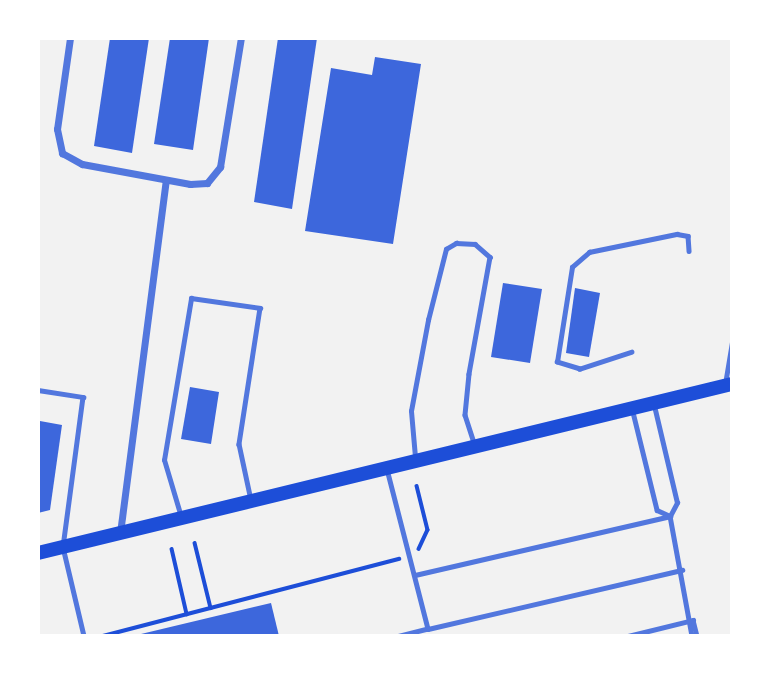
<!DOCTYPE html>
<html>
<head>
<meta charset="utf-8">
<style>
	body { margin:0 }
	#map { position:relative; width:770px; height:674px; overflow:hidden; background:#f2f2f2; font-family:Arial,sans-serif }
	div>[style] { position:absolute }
	.building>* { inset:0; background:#3d67dc }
	.path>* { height:3.5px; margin:-1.75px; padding:0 1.75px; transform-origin:1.75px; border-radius:1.75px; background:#1d4ed8 }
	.service>* { height:4.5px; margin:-2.25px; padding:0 2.25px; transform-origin:2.25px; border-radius:2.25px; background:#5277de }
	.minor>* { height:7px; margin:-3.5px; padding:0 3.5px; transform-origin:3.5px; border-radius:3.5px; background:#5277de }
	.primary>* { height:14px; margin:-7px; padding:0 7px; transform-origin:7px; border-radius:7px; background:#1d4ed8 }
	span { translate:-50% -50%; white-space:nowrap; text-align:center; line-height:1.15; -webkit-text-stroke:7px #fff; paint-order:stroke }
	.frame { position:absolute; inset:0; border:40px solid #fff; pointer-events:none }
</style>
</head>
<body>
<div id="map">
	<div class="building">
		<i style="clip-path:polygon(110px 38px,149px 38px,132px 153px,94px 146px)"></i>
		<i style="clip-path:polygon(170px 38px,209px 38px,193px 150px,154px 144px)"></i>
		<i style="clip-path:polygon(278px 38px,317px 38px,292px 209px,254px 202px)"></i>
		<i style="clip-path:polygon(375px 57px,421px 64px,393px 244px,305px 231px,331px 68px,372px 75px)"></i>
		<i style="clip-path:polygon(503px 283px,542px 289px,530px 363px,491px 357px)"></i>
		<i style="clip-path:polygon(575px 288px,600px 293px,589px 357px,566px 353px)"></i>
		<i style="clip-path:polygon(190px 387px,219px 392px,211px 444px,181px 439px)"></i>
		<i style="clip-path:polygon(40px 421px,62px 425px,50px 510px,38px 513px)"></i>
		<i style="clip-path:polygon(271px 603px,279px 636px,141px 636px,141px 634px)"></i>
	</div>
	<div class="path">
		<i style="left:417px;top:486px;width:45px;rotate:76deg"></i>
		<i style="left:428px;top:530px;width:21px;rotate:115deg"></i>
		<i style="left:195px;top:543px;width:67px;rotate:76.2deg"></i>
		<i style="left:172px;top:549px;width:67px;rotate:77deg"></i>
		<i style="left:103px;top:636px;width:306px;rotate:-14.6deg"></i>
	</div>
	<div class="service">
		<i style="left:632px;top:352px;width:55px;rotate:161.9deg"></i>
		<i style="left:580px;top:369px;width:24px;rotate:-163deg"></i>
		<i style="left:557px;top:362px;width:96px;rotate:-81deg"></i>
		<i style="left:572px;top:267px;width:23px;rotate:-41deg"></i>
		<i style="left:589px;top:252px;width:90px;rotate:-11.6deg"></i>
		<i style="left:677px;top:234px;width:11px;rotate:10deg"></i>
		<i style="left:688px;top:236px;width:15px;rotate:86deg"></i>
		<i style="left:725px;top:384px;width:43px;rotate:-80.5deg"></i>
		<i style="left:38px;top:390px;width:46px;rotate:8.8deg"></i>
		<i style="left:83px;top:397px;width:151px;rotate:97.6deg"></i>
		<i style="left:63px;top:547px;width:91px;rotate:76.7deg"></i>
		<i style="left:633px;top:412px;width:101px;rotate:76.2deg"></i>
		<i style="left:657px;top:510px;width:14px;rotate:25deg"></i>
		<i style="left:670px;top:516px;width:15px;rotate:-62deg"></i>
		<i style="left:677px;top:503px;width:100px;rotate:-103.3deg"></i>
		<i style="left:415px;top:457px;width:46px;rotate:-95deg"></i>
		<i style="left:411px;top:411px;width:93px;rotate:-79.4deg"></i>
		<i style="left:428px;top:320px;width:73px;rotate:-75.8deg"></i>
		<i style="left:446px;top:249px;width:12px;rotate:-31deg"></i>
		<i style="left:456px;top:243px;width:19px;rotate:3deg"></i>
		<i style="left:475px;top:244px;width:20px;rotate:41deg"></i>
		<i style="left:490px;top:257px;width:119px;rotate:100.2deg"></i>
		<i style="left:469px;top:374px;width:41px;rotate:95.6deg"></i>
		<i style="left:465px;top:415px;width:29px;rotate:72deg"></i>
		<i style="left:387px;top:469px;width:165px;rotate:75.6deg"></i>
		<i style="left:428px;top:629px;width:30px;rotate:166deg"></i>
		<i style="left:181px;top:517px;width:59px;rotate:-106.6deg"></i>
		<i style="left:164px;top:460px;width:164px;rotate:-80.5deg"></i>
		<i style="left:191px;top:298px;width:70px;rotate:8.2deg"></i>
		<i style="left:260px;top:308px;width:138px;rotate:98.8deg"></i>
		<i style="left:239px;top:444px;width:57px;rotate:77.9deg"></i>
		<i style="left:415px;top:575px;width:262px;rotate:-13deg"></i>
		<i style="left:670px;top:516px;width:122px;rotate:79.6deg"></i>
		<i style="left:428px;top:629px;width:261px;rotate:-13.1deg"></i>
		<i style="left:628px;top:636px;width:67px;rotate:-13.8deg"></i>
		<i style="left:693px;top:620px;width:16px;rotate:76deg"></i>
	</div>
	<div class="minor">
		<i style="left:70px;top:38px;width:92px;rotate:98.1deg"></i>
		<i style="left:57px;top:129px;width:25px;rotate:78deg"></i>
		<i style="left:62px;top:153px;width:23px;rotate:29deg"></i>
		<i style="left:82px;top:164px;width:110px;rotate:10.5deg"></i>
		<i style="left:190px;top:184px;width:17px;rotate:-3deg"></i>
		<i style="left:207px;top:183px;width:21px;rotate:-51deg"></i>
		<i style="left:220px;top:167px;width:131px;rotate:-80.8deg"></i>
		<i style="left:120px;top:533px;width:356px;rotate:-82.6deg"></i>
	</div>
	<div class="primary">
		<i style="left:38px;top:553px;width:714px;rotate:-13.69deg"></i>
	</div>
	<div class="frame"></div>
</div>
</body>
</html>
